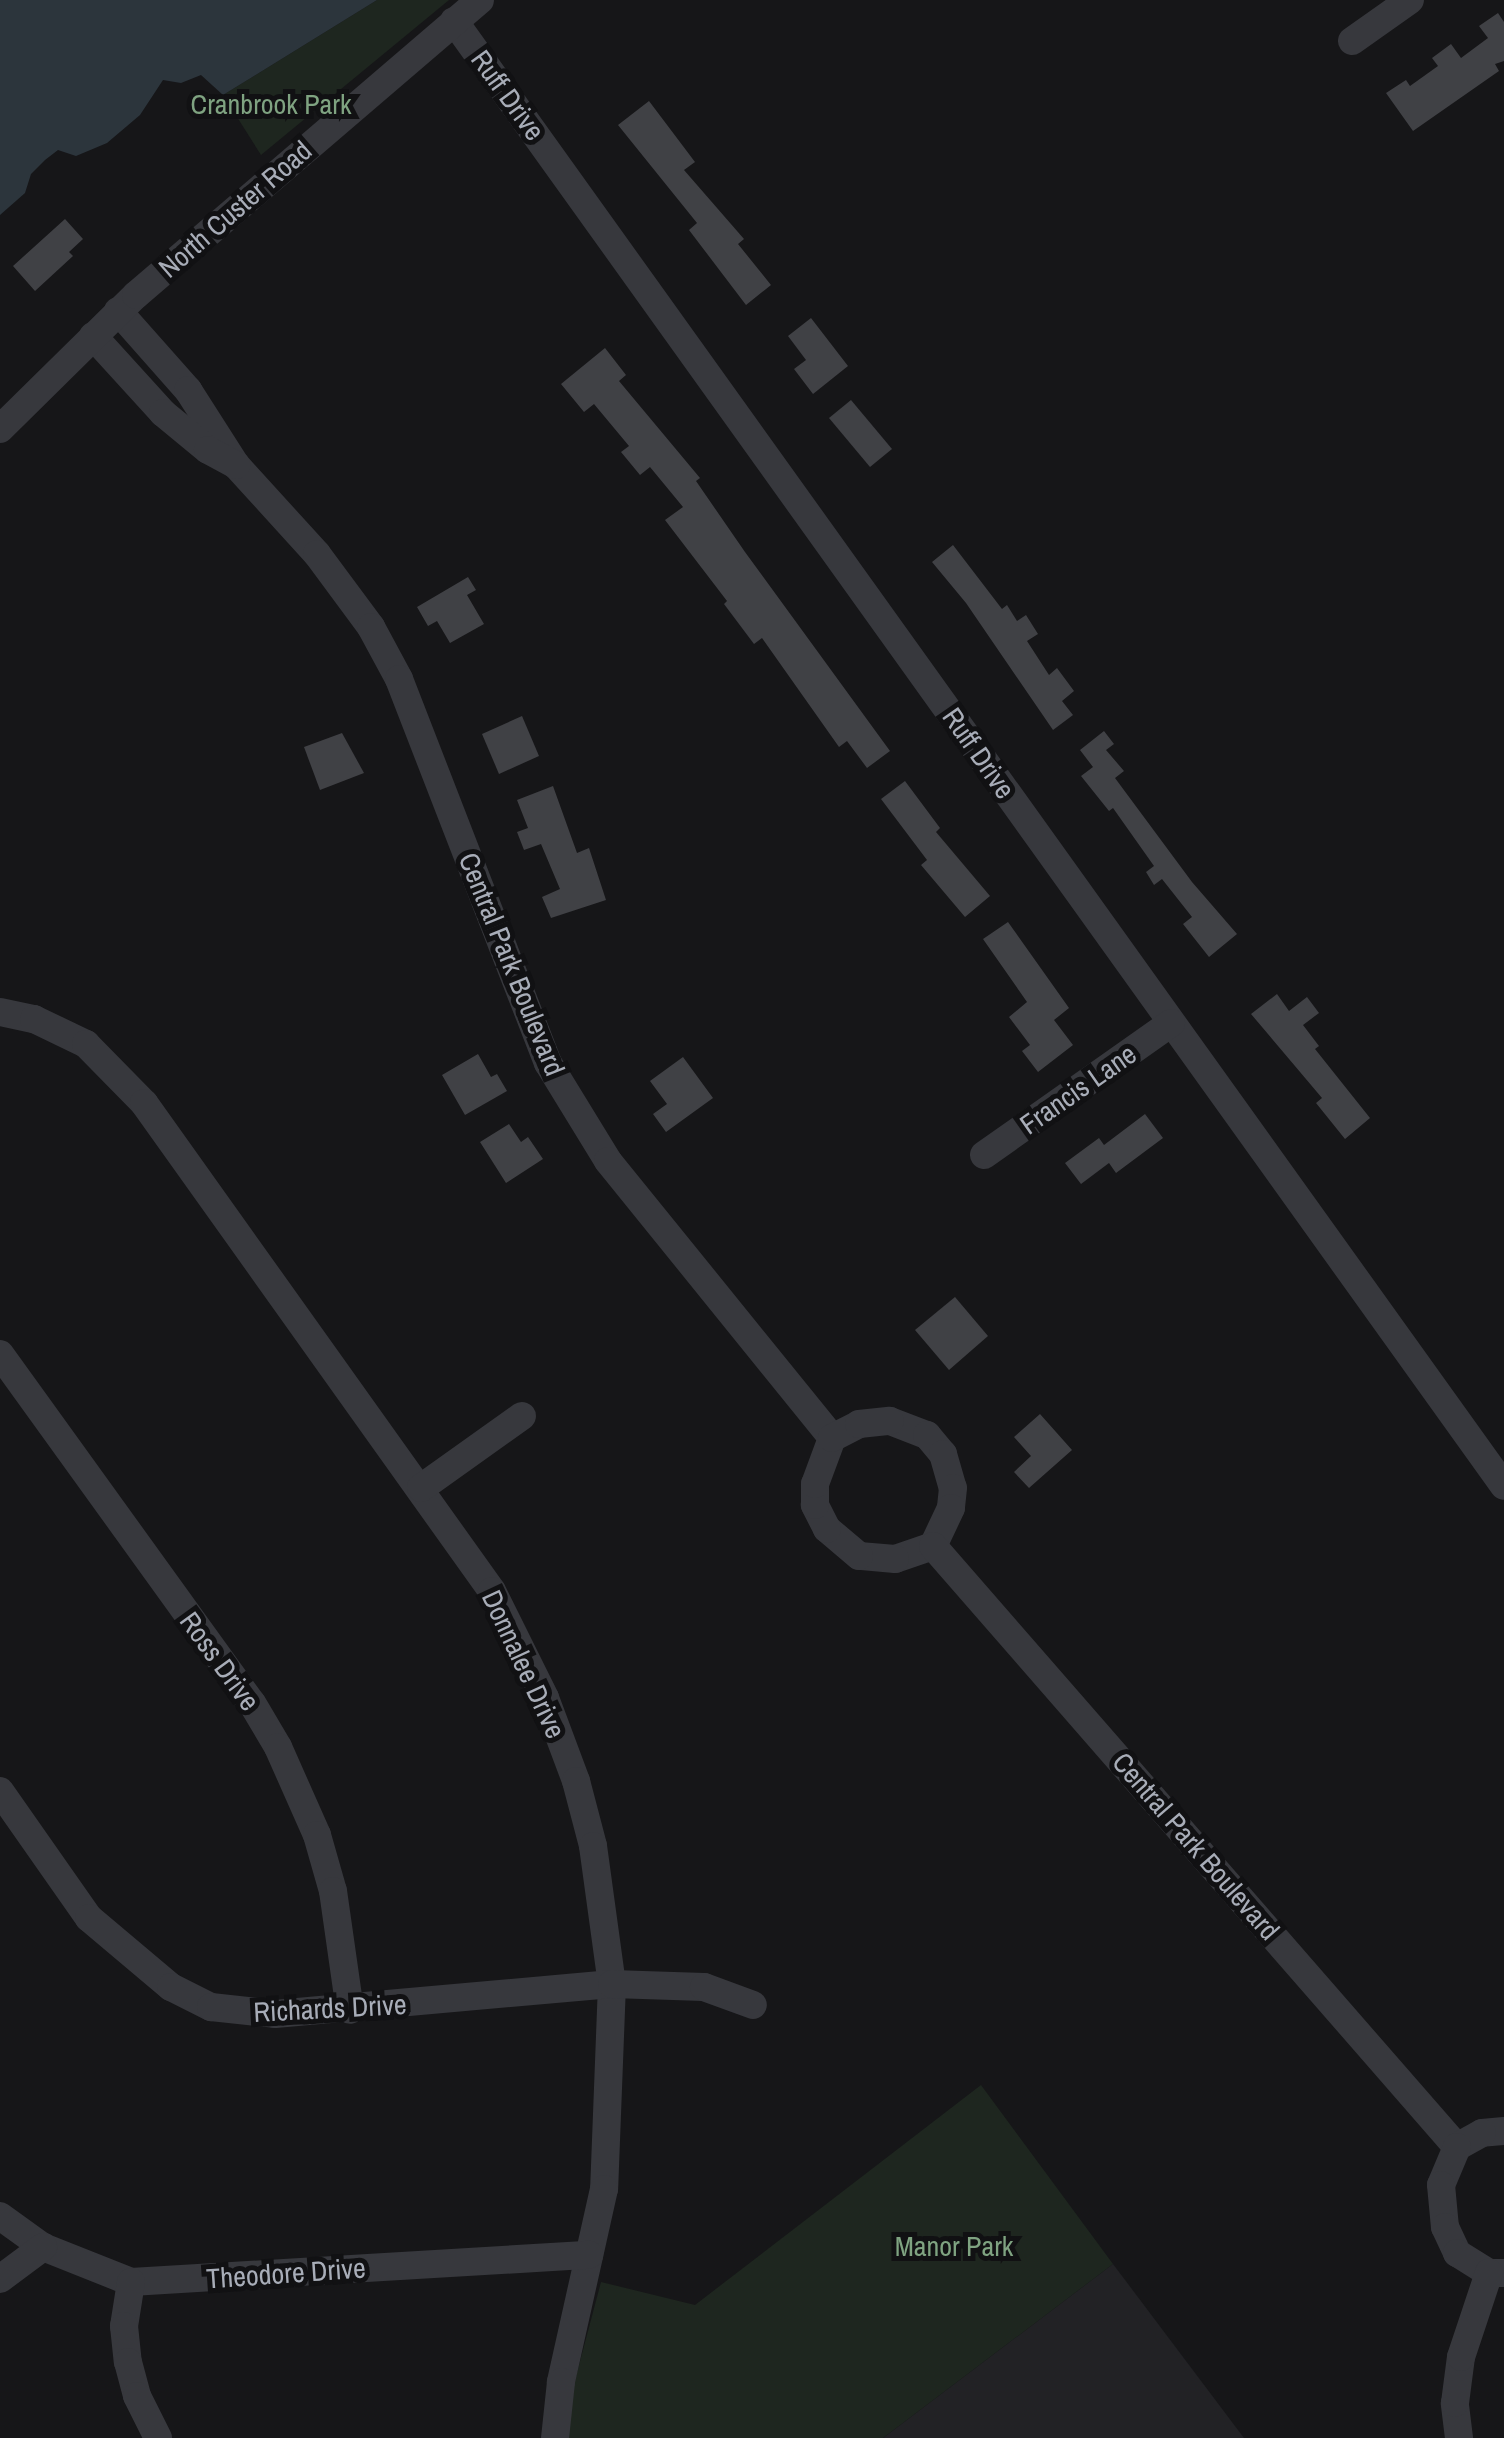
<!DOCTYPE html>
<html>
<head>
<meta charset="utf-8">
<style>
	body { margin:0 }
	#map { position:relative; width:1504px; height:2438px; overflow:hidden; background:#161618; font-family:"Archivo Narrow",sans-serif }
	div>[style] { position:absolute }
	.built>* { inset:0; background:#222225 }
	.green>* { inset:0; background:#1e261f }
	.water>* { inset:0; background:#2c353c }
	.building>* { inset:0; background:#404145 }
	.minor>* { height:28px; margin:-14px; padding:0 14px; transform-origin:14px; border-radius:14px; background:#37383d }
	span { translate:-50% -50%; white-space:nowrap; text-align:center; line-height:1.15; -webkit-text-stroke:10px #111113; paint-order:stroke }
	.street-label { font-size:28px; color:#a8adb8 }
	.park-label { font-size:28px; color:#7fa381 }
</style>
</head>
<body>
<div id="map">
	<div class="built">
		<i style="clip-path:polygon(1113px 2264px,1244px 2438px,883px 2438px)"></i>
	</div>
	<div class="green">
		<i style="clip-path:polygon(377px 0,449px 0,261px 155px,223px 95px)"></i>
		<i style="clip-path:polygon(981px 2085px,1113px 2264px,883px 2438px,565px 2438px,574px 2384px,601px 2282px,695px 2305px)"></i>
	</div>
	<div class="water">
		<i style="clip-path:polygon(0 0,377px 0,223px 95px,201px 75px,181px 83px,163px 80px,140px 115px,107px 143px,76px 156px,58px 150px,45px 160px,31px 174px,25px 193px,0 215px)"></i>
	</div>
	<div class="building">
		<i style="clip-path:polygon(1498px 13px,1504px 22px,1504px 61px,1495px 64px,1499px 71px,1413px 131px,1386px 93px,1406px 80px,1410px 86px,1438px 66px,1432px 58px,1451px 44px,1461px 58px,1488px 38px,1479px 26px)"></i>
		<i style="clip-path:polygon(649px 101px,695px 162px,684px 170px,744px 239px,738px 244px,771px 285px,746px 305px,689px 230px,697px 223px,618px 125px)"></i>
		<i style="clip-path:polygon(65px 219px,83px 239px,69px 252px,73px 256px,35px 291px,13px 266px)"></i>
		<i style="clip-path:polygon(811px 318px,848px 366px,813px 394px,794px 369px,806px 360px,788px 336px)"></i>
		<i style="clip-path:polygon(605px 348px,626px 375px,619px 381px,700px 478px,696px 481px,745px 552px,890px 751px,867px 768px,847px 741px,839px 747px,762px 638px,754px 644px,724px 604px,727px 601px,665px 520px,683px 507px,650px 467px,640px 475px,621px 452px,629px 446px,594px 404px,584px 412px,561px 384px)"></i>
		<i style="clip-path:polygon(851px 400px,892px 449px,870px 467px,829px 418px)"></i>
		<i style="clip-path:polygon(953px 545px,1002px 609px,1007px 605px,1017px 621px,1026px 615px,1038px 634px,1027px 641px,1049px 675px,1057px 668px,1074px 691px,1062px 701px,1073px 715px,1053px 730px,966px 603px,932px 562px)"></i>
		<i style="clip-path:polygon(468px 577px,476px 590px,467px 595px,484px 624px,450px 643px,437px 621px,428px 626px,417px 607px)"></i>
		<i style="clip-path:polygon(522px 716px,539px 756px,499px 774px,482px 734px)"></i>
		<i style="clip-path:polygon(1104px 731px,1114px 744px,1106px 750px,1124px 771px,1115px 778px,1192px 882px,1237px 934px,1209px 957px,1183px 924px,1192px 917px,1162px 879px,1154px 885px,1146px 872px,1154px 866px,1113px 808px,1109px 811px,1081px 776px,1093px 767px,1080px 750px)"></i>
		<i style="clip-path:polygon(342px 733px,364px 773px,320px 790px,304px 747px)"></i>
		<i style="clip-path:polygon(905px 781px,940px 828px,936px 832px,990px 896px,965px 917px,921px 865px,927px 860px,881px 799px)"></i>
		<i style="clip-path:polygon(553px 786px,577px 853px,589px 848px,606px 900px,551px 918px,542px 897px,560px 889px,541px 844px,524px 850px,517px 832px,528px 828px,517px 800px)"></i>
		<i style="clip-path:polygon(1008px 922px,1069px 1008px,1054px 1020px,1073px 1045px,1038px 1072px,1022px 1051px,1030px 1045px,1009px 1017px,1027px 1002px,983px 939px)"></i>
		<i style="clip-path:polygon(1277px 994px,1289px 1011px,1307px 997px,1319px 1013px,1303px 1025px,1319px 1046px,1315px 1049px,1370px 1118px,1345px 1139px,1316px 1103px,1322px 1098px,1251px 1014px)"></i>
		<i style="clip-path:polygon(478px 1054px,491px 1077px,497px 1074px,507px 1091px,465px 1115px,442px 1075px)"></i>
		<i style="clip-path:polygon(683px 1057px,713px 1098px,666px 1132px,653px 1114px,667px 1104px,650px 1081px)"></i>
		<i style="clip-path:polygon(1145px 1114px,1163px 1138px,1116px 1173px,1109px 1163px,1081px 1184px,1065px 1163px,1099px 1138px,1104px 1145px)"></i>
		<i style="clip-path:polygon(509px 1124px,521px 1142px,528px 1137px,543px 1159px,506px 1183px,480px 1142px)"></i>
		<i style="clip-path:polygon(955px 1297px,988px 1336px,949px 1370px,915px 1330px)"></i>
		<i style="clip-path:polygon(1040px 1414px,1072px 1450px,1029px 1488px,1014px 1472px,1031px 1456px,1014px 1437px)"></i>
	</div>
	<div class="minor">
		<i style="left:454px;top:21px;width:1802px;rotate:54.37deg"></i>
		<i style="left:1352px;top:41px;width:71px;rotate:-35.3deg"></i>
		<i style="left:118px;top:311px;width:106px;rotate:48.5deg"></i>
		<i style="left:188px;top:390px;width:89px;rotate:57.4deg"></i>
		<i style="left:236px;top:465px;width:120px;rotate:47.7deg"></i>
		<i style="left:317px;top:554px;width:91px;rotate:53.5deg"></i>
		<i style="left:371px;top:627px;width:59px;rotate:61.7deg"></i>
		<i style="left:399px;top:679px;width:412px;rotate:68.8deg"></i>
		<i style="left:548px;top:1063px;width:115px;rotate:58.5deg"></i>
		<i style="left:608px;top:1161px;width:356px;rotate:51deg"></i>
		<i style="left:93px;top:336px;width:104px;rotate:47.7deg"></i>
		<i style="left:163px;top:413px;width:58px;rotate:39.4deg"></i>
		<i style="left:208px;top:450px;width:32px;rotate:28deg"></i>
		<i style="left:0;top:429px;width:191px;rotate:-44.6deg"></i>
		<i style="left:136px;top:295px;width:453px;rotate:-40.6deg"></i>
		<i style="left:0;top:1012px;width:35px;rotate:12deg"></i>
		<i style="left:34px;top:1019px;width:58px;rotate:25.7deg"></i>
		<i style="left:86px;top:1044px;width:83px;rotate:45.5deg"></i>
		<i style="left:144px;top:1103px;width:599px;rotate:54.51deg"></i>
		<i style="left:492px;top:1591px;width:119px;rotate:63.6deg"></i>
		<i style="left:545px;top:1698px;width:89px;rotate:69.5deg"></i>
		<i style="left:576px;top:1781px;width:67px;rotate:75.3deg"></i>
		<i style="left:593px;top:1846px;width:139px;rotate:82.2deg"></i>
		<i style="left:612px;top:1984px;width:205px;rotate:92.2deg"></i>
		<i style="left:604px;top:2189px;width:198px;rotate:102.6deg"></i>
		<i style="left:561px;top:2382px;width:56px;rotate:96.1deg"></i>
		<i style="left:984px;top:1155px;width:229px;rotate:-35.2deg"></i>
		<i style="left:0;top:1354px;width:430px;rotate:54.2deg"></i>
		<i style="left:252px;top:1703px;width:51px;rotate:59.4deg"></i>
		<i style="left:278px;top:1747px;width:96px;rotate:66.1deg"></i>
		<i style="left:317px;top:1835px;width:58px;rotate:74.1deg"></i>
		<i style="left:333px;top:1891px;width:120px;rotate:81.9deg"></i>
		<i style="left:890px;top:1421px;width:40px;rotate:21deg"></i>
		<i style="left:927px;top:1435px;width:25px;rotate:50deg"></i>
		<i style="left:943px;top:1454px;width:35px;rotate:74deg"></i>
		<i style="left:953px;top:1488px;width:20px;rotate:96deg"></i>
		<i style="left:951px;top:1508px;width:42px;rotate:115.3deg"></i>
		<i style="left:933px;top:1546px;width:40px;rotate:161.1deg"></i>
		<i style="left:895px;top:1559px;width:36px;rotate:-175deg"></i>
		<i style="left:859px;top:1556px;width:42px;rotate:-139.8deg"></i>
		<i style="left:827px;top:1529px;width:27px;rotate:-117deg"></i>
		<i style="left:815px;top:1505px;width:21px;rotate:-90deg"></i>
		<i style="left:815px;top:1484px;width:49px;rotate:-69.7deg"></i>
		<i style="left:832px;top:1438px;width:30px;rotate:-27deg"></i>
		<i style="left:859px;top:1424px;width:31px;rotate:-6deg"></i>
		<i style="left:421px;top:1488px;width:124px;rotate:-35.5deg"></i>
		<i style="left:933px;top:1546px;width:797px;rotate:48.92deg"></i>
		<i style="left:0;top:1791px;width:155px;rotate:55deg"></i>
		<i style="left:89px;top:1918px;width:107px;rotate:40.1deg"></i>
		<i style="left:171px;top:1987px;width:45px;rotate:26.6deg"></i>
		<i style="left:211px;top:2007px;width:64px;rotate:6.2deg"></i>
		<i style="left:275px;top:2014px;width:338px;rotate:-5.1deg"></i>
		<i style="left:612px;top:1984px;width:92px;rotate:1.9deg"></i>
		<i style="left:704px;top:1987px;width:52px;rotate:20.2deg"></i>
		<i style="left:1504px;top:2131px;width:22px;rotate:175deg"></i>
		<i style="left:1482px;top:2133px;width:29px;rotate:151deg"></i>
		<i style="left:1457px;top:2147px;width:41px;rotate:112.8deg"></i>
		<i style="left:1441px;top:2185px;width:42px;rotate:84.6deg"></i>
		<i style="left:1445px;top:2227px;width:29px;rotate:65deg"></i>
		<i style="left:1457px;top:2253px;width:38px;rotate:32deg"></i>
		<i style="left:1489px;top:2273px;width:15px"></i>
		<i style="left:0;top:2216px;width:53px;rotate:35.8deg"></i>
		<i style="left:43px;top:2247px;width:95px;rotate:21.7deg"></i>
		<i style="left:131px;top:2282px;width:459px;rotate:-3.4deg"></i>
		<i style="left:0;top:2279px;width:54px;rotate:-36.7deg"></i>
		<i style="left:131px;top:2282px;width:45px;rotate:99deg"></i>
		<i style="left:124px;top:2326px;width:36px;rotate:84deg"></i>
		<i style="left:128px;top:2362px;width:35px;rotate:75deg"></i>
		<i style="left:137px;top:2396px;width:47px;rotate:63.4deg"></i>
		<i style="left:1459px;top:2438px;width:35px;rotate:-97deg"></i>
		<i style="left:1455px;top:2403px;width:46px;rotate:-82.6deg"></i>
		<i style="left:1461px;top:2357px;width:89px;rotate:-71.6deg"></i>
	</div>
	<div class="street-label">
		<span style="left:508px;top:95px;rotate:54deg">Ruff Drive</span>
		<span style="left:235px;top:209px;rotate:-41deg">North Custer Road</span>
		<span style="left:979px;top:753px;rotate:55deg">Ruff Drive</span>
		<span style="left:512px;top:964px;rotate:68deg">Central Park Boulevard</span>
		<span style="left:1078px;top:1089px;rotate:-35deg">Francis Lane</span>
		<span style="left:220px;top:1661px;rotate:54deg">Ross Drive</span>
		<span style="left:524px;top:1664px;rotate:65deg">Donnalee Drive</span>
		<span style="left:1196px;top:1846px;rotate:49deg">Central Park Boulevard</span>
		<span style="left:330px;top:2008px;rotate:-3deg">Richards Drive</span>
		<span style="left:286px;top:2273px;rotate:-4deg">Theodore Drive</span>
	</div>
	<div class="park-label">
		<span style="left:271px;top:104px">Cranbrook Park</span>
		<span style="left:954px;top:2246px">Manor Park</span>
	</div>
</div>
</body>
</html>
